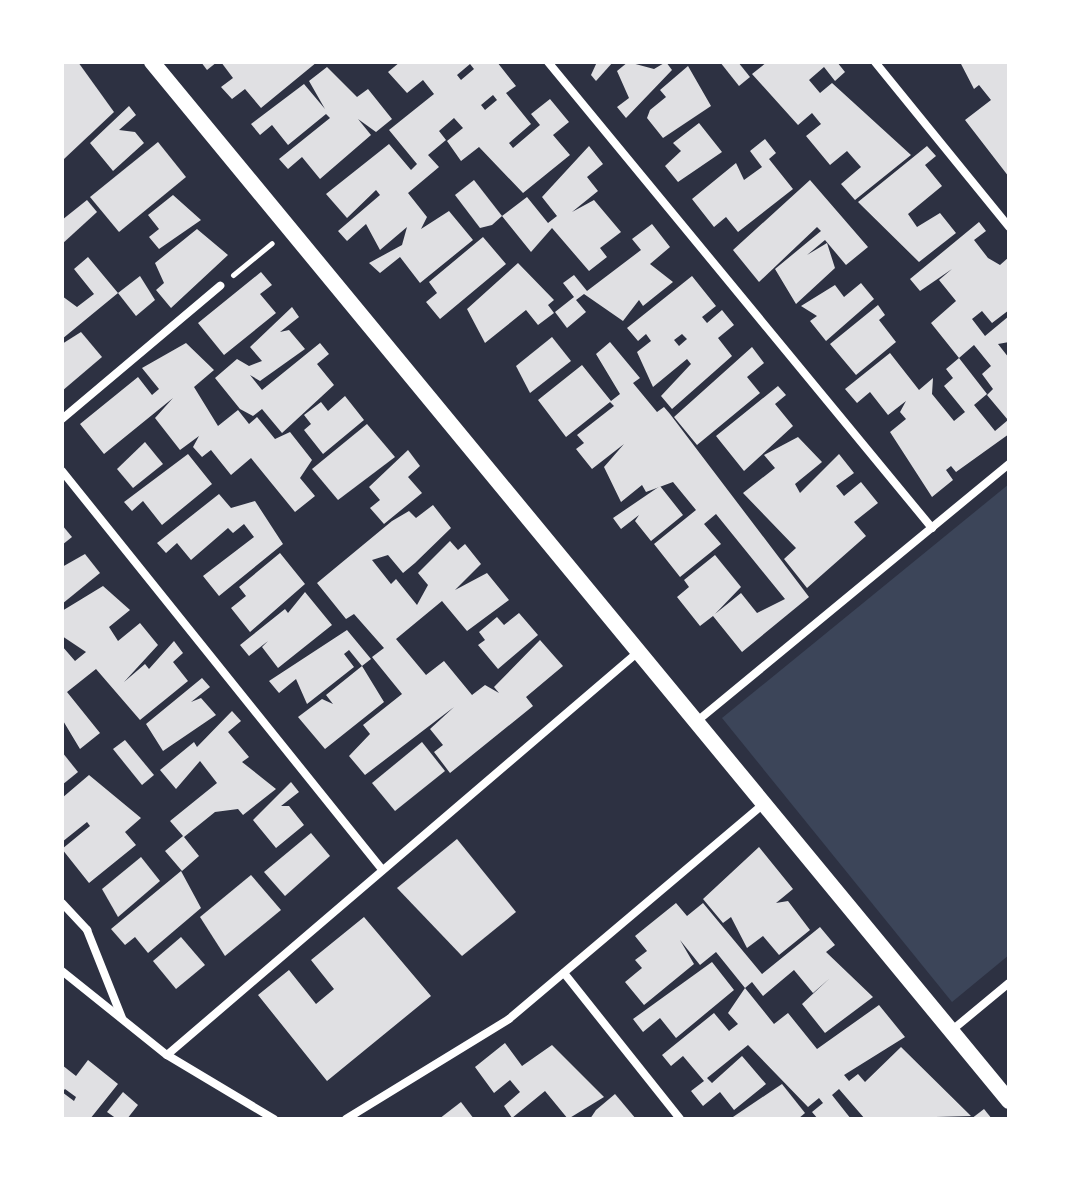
<!DOCTYPE html>
<html>
<head>
<meta charset="utf-8">
<style>
	body { margin:0 }
	#map { position:relative; width:1071px; height:1181px; overflow:hidden; background:#2d3142; font-family:"DejaVu Sans",sans-serif }
	div>[style] { position:absolute }
	.green>* { inset:0; background:#3c4559 }
	.building>* { inset:0; background:#e0e0e3 }
	.path>* { height:5px; margin:-2.5px; padding:0 2.5px; transform-origin:2.5px; border-radius:2.5px; background:#fff }
	.minor>* { height:8px; margin:-4px; padding:0 4px; transform-origin:4px; border-radius:4px; background:#fff }
	.secondary>* { height:16px; margin:-8px; padding:0 8px; transform-origin:8px; border-radius:8px; background:#fff }
	span { translate:-50% -50%; white-space:nowrap; text-align:center; line-height:1.15; -webkit-text-stroke:6px #fff; paint-order:stroke }
	.frame { position:absolute; inset:0; border:64px solid #fff; pointer-events:none }
</style>
</head>
<body>
<div id="map">
	<div class="green">
		<i style="clip-path:polygon(1009px 484px,1009px 955px,952px 1002px,722px 718px)"></i>
	</div>
	<div class="building">
		<i style="clip-path:polygon(62px 62px,78px 62px,114px 112px,64px 159px)"></i>
		<i style="clip-path:polygon(201px 62px,217px 62px,207px 70px)"></i>
		<i style="clip-path:polygon(221px 62px,317px 62px,261px 108px,245px 89px,232px 99px,221px 87px,233px 78px)"></i>
		<i style="clip-path:polygon(evenodd,400px 62px,497px 62px,516px 86px,506px 93px,531px 124px,509px 143px,513px 148px,540px 125px,531px 114px,550px 99px,569px 122px,553px 135px,570px 155px,523px 193px,479px 147px,461px 161px,447px 141px,463px 128px,454px 118px,439px 131px,446px 140px,428px 155px,439px 167px,408px 193px,427px 217px,421px 229px,449px 211px,473px 240px,420px 283px,400px 257px,380px 273px,369px 263px,402px 245px,407px 227px,380px 250px,366px 224px,347px 241px,338px 231px,380px 195px,376px 190px,347px 218px,326px 194px,389px 144px,411px 170px,417px 164px,389px 130px,434px 94px,423px 80px,407px 93px,388px 72px,400px 62px,470px 64px,474px 69px,461px 80px,457px 75px,470px 64px,400px 62px,493px 95px,497px 100px,485px 110px,481px 105px,493px 95px)"></i>
		<i style="clip-path:polygon(597px 62px,613px 62px,596px 81px,591px 75px)"></i>
		<i style="clip-path:polygon(628px 62px,654px 69px,666px 62px,672px 70px,626px 118px,617px 107px,629px 98px,617px 71px)"></i>
		<i style="clip-path:polygon(720px 62px,738px 62px,750px 77px,739px 86px)"></i>
		<i style="clip-path:polygon(767px 62px,837px 62px,845px 72px,835px 81px,824px 67px,809px 80px,820px 93px,832px 83px,911px 155px,855px 200px,841px 184px,861px 167px,847px 151px,830px 165px,806px 136px,821px 124px,812px 113px,798px 125px,752px 74px)"></i>
		<i style="clip-path:polygon(960px 62px,1009px 62px,1009px 177px,965px 120px,991px 100px,979px 85px,974px 89px)"></i>
		<i style="clip-path:polygon(688px 66px,711px 106px,663px 138px,647px 118px,650px 110px,666px 97px,660px 90px)"></i>
		<i style="clip-path:polygon(327px 67px,357px 97px,368px 89px,392px 119px,376px 132px,358px 119px,371px 135px,320px 179px,302px 157px,288px 169px,279px 159px,330px 118px,326px 114px,288px 145px,272px 125px,260px 135px,251px 124px,304px 84px,325px 109px,309px 81px)"></i>
		<i style="clip-path:polygon(129px 106px,136px 115px,119px 130px,135px 132px,144px 143px,113px 171px,90px 143px)"></i>
		<i style="clip-path:polygon(699px 123px,722px 152px,678px 182px,665px 166px,681px 151px,673px 143px)"></i>
		<i style="clip-path:polygon(765px 139px,776px 153px,769px 159px,793px 189px,738px 232px,726px 217px,714px 227px,692px 199px,736px 163px,744px 180px,762px 167px,750px 151px)"></i>
		<i style="clip-path:polygon(158px 142px,186px 177px,119px 232px,90px 197px)"></i>
		<i style="clip-path:polygon(589px 146px,603px 164px,587px 177px,598px 191px,572px 212px,594px 200px,621px 232px,600px 248px,607px 257px,589px 271px,552px 228px,531px 252px,502px 216px,527px 197px,548px 223px,557px 216px,542px 197px)"></i>
		<i style="clip-path:polygon(927px 146px,936px 156px,925px 165px,942px 186px,908px 214px,917px 227px,940px 213px,956px 233px,919px 262px,858px 202px)"></i>
		<i style="clip-path:polygon(474px 180px,502px 216px,492px 225px,480px 228px,455px 195px)"></i>
		<i style="clip-path:polygon(810px 180px,868px 247px,846px 265px,825px 240px,807px 255px,827px 243px,835px 268px,796px 304px,775px 269px,821px 231px,817px 227px,759px 282px,733px 250px)"></i>
		<i style="clip-path:polygon(173px 195px,201px 220px,159px 249px,149px 237px,159px 229px,148px 215px)"></i>
		<i style="clip-path:polygon(87px 200px,97px 212px,62px 244px,62px 220px)"></i>
		<i style="clip-path:polygon(979px 222px,986px 231px,974px 240px,988px 258px,1000px 265px,1009px 257px,1009px 310px,992px 323px,982px 311px,972px 319px,985px 336px,1009px 316px,1009px 342px,998px 344px,1009px 358px,1009px 434px,956px 472px,951px 466px,946px 470px,953px 480px,932px 497px,890px 432px,906px 419px,900px 412px,906px 401px,888px 415px,870px 392px,857px 403px,845px 389px,890px 353px,919px 390px,933px 378px,932px 394px,954px 421px,965px 412px,944px 386px,953px 378px,946px 369px,959px 358px,987px 394px,974px 405px,995px 431px,1008px 420px,987px 395px,993px 389px,982px 374px,991px 366px,974px 345px,959px 358px,931px 323px,956px 301px,939px 280px,952px 269px,920px 291px,910px 279px)"></i>
		<i style="clip-path:polygon(652px 224px,670px 247px,650px 264px,673px 282px,643px 306px,639px 300px,623px 321px,584px 294px,576px 300px,586px 312px,567px 328px,555px 312px,574px 297px,563px 283px,574px 275px,587px 291px,641px 250px,632px 239px)"></i>
		<i style="clip-path:polygon(197px 229px,228px 255px,171px 308px,156px 290px,164px 283px,155px 263px)"></i>
		<i style="clip-path:polygon(483px 237px,506px 264px,440px 319px,426px 302px,437px 293px,429px 282px)"></i>
		<i style="clip-path:polygon(88px 257px,118px 293px,62px 339px,62px 296px,77px 307px,94px 294px,74px 269px)"></i>
		<i style="clip-path:polygon(518px 263px,554px 300px,548px 305px,554px 313px,538px 325px,526px 310px,485px 343px,467px 309px)"></i>
		<i style="clip-path:polygon(261px 272px,272px 285px,260px 294px,276px 313px,224px 355px,198px 323px)"></i>
		<i style="clip-path:polygon(140px 276px,155px 300px,136px 316px,118px 293px)"></i>
		<i style="clip-path:polygon(evenodd,692px 276px,716px 306px,702px 317px,707px 323px,722px 310px,734px 325px,718px 338px,732px 356px,672px 409px,661px 396px,691px 364px,687px 359px,653px 387px,637px 352px,651px 341px,646px 334px,638px 341px,627px 328px,692px 276px,682px 334px,687px 339px,679px 346px,674px 340px,682px 334px)"></i>
		<i style="clip-path:polygon(861px 283px,874px 299px,826px 341px,810px 321px,817px 316px,801px 306px,835px 285px,844px 297px)"></i>
		<i style="clip-path:polygon(878px 305px,885px 315px,879px 320px,896px 342px,856px 375px,830px 344px)"></i>
		<i style="clip-path:polygon(292px 307px,299px 317px,280px 332px,289px 330px,305px 349px,260px 381px,250px 375px,262px 390px,320px 343px,329px 354px,317px 364px,334px 385px,282px 433px,262px 409px,253px 416px,240px 409px,215px 378px,237px 359px,249px 366px,262px 361px,250px 347px)"></i>
		<i style="clip-path:polygon(81px 332px,102px 357px,62px 391px,62px 344px)"></i>
		<i style="clip-path:polygon(552px 337px,571px 361px,530px 393px,516px 366px)"></i>
		<i style="clip-path:polygon(610px 342px,640px 378px,633px 383px,657px 412px,664px 407px,670px 414px,809px 597px,742px 652px,713px 616px,700px 626px,677px 597px,689px 587px,684px 580px,715px 555px,741px 587px,715px 614px,741px 593px,757px 613px,785px 599px,716px 514px,704px 524px,721px 544px,680px 577px,654px 544px,696px 510px,673px 482px,646px 492px,642px 485px,621px 502px,604px 467px,624px 444px,592px 469px,576px 449px,584px 443px,577px 435px,614px 406px,610px 402px,566px 437px,538px 400px,582px 365px,611px 401px,620px 394px,596px 354px)"></i>
		<i style="clip-path:polygon(186px 343px,214px 370px,194px 387px,218px 426px,238px 410px,249px 424px,257px 417px,275px 439px,290px 432px,312px 460px,300px 478px,315px 496px,295px 512px,251px 458px,231px 475px,211px 450px,202px 457px,193px 447px,199px 436px,180px 450px,155px 418px,173px 398px,104px 454px,80px 424px,138px 377px,152px 395px,159px 389px,142px 368px)"></i>
		<i style="clip-path:polygon(752px 347px,764px 363px,747px 377px,760px 393px,697px 445px,674px 417px)"></i>
		<i style="clip-path:polygon(778px 386px,786px 395px,775px 404px,793px 426px,744px 471px,716px 436px)"></i>
		<i style="clip-path:polygon(345px 396px,364px 420px,323px 454px,304px 430px,311px 424px,304px 415px,321px 402px,328px 411px)"></i>
		<i style="clip-path:polygon(367px 424px,395px 457px,338px 500px,312px 469px)"></i>
		<i style="clip-path:polygon(798px 437px,822px 462px,795px 484px,800px 493px,839px 454px,854px 473px,836px 486px,844px 496px,861px 482px,878px 503px,854px 522px,866px 536px,807px 588px,784px 559px,796px 548px,743px 493px,775px 468px,764px 455px)"></i>
		<i style="clip-path:polygon(145px 442px,163px 464px,133px 488px,117px 469px)"></i>
		<i style="clip-path:polygon(408px 450px,420px 466px,408px 477px,422px 493px,384px 524px,370px 508px,380px 500px,369px 487px)"></i>
		<i style="clip-path:polygon(188px 454px,212px 484px,162px 525px,143px 501px,132px 511px,124px 502px)"></i>
		<i style="clip-path:polygon(660px 486px,683px 515px,651px 541px,635px 521px,639px 515px,621px 529px,613px 518px)"></i>
		<i style="clip-path:polygon(219px 494px,231px 508px,255px 501px,283px 544px,219px 596px,203px 576px,254px 537px,244px 524px,233px 533px,228px 528px,191px 560px,177px 543px,166px 553px,157px 543px)"></i>
		<i style="clip-path:polygon(433px 505px,451px 528px,415px 563px,403px 573px,388px 555px,372px 560px,391px 584px,396px 579px,417px 605px,428px 585px,418px 573px,450px 541px,458px 550px,465px 544px,481px 564px,455px 590px,487px 573px,509px 600px,467px 631px,442px 601px,396px 639px,426px 675px,444px 661px,472px 695px,485px 685px,499px 693px,494px 687px,540px 640px,563px 666px,526px 697px,533px 706px,450px 773px,434px 752px,443px 745px,430px 729px,454px 707px,365px 775px,349px 756px,370px 734px,363px 725px,402px 694px,372px 657px,384px 648px,354px 614px,346px 619px,317px 583px,392px 521px,409px 511px,416px 518px)"></i>
		<i style="clip-path:polygon(62px 525px,72px 537px,62px 545px)"></i>
		<i style="clip-path:polygon(280px 553px,305px 584px,250px 632px,231px 608px,246px 596px,239px 587px)"></i>
		<i style="clip-path:polygon(85px 554px,100px 573px,62px 604px,62px 567px)"></i>
		<i style="clip-path:polygon(103px 586px,130px 610px,109px 627px,118px 641px,140px 623px,158px 645px,124px 682px,145px 664px,149px 669px,174px 641px,183px 653px,173px 662px,188px 681px,140px 720px,96px 669px,67px 692px,100px 733px,80px 749px,62px 719px,62px 646px,75px 661px,86px 652px,62px 636px,62px 611px)"></i>
		<i style="clip-path:polygon(305px 592px,332px 625px,278px 668px,262px 647px,268px 641px,249px 656px,240px 645px,285px 609px,288px 613px)"></i>
		<i style="clip-path:polygon(519px 613px,538px 635px,498px 669px,478px 645px,485px 640px,479px 632px,497px 617px,504px 625px)"></i>
		<i style="clip-path:polygon(347px 630px,371px 659px,362px 666px,349px 650px,344px 654px,354px 667px,307px 704px,296px 679px,279px 693px,269px 681px)"></i>
		<i style="clip-path:polygon(362px 666px,384px 702px,325px 749px,298px 717px,322px 699px,333px 704px,326px 695px)"></i>
		<i style="clip-path:polygon(202px 678px,210px 687px,191px 702px,201px 698px,216px 715px,163px 751px,146px 724px)"></i>
		<i style="clip-path:polygon(232px 711px,241px 721px,228px 732px,249px 757px,242px 762px,276px 789px,243px 815px,238px 809px,215px 812px,184px 837px,199px 856px,182px 871px,165px 851px,183px 836px,170px 821px,217px 783px,200px 761px,176px 789px,160px 770px,194px 742px,197px 747px)"></i>
		<i style="clip-path:polygon(125px 740px,154px 775px,142px 785px,113px 749px)"></i>
		<i style="clip-path:polygon(422px 742px,445px 771px,395px 811px,372px 783px)"></i>
		<i style="clip-path:polygon(62px 752px,78px 772px,62px 785px)"></i>
		<i style="clip-path:polygon(89px 775px,141px 818px,125px 832px,136px 845px,89px 883px,62px 849px,90px 826px,87px 822px,62px 842px,62px 798px)"></i>
		<i style="clip-path:polygon(291px 782px,299px 792px,281px 806px,289px 806px,304px 825px,276px 848px,253px 820px)"></i>
		<i style="clip-path:polygon(311px 833px,330px 856px,285px 896px,264px 872px)"></i>
		<i style="clip-path:polygon(457px 839px,516px 912px,462px 956px,397px 888px)"></i>
		<i style="clip-path:polygon(759px 847px,793px 889px,776px 903px,788px 901px,810px 930px,779px 955px,763px 936px,747px 948px,731px 917px,723px 923px,703px 899px)"></i>
		<i style="clip-path:polygon(141px 857px,160px 881px,118px 917px,102px 889px)"></i>
		<i style="clip-path:polygon(181px 871px,201px 908px,148px 953px,135px 937px,125px 945px,111px 929px)"></i>
		<i style="clip-path:polygon(251px 875px,281px 910px,225px 956px,200px 917px)"></i>
		<i style="clip-path:polygon(676px 903px,687px 916px,703px 903px,762px 974px,820px 927px,835px 945px,826px 952px,873px 997px,825px 1033px,802px 1004px,830px 978px,813px 993px,794px 970px,763px 996px,752px 982px,745px 988px,716px 952px,700px 965px,680px 940px,694px 964px,644px 1005px,625px 982px,642px 968px,635px 960px,647px 951px,635px 936px)"></i>
		<i style="clip-path:polygon(364px 917px,431px 996px,327px 1081px,258px 995px,289px 970px,316px 1004px,334px 989px,311px 960px)"></i>
		<i style="clip-path:polygon(181px 937px,205px 965px,176px 989px,153px 961px)"></i>
		<i style="clip-path:polygon(712px 962px,734px 990px,676px 1038px,660px 1018px,643px 1032px,633px 1019px)"></i>
		<i style="clip-path:polygon(745px 988px,774px 1024px,788px 1013px,817px 1049px,879px 1005px,905px 1037px,844px 1075px,849px 1081px,858px 1074px,865px 1082px,901px 1047px,971px 1116px,865px 1119px,839px 1089px,832px 1095px,851px 1119px,818px 1119px,812px 1112px,823px 1103px,819px 1098px,808px 1107px,748px 1045px,707px 1078px,712px 1083px,742px 1056px,766px 1084px,734px 1110px,720px 1092px,703px 1106px,691px 1091px,704px 1081px,683px 1056px,671px 1066px,662px 1055px,714px 1013px,729px 1031px,738px 1024px,728px 1013px)"></i>
		<i style="clip-path:polygon(505px 1043px,522px 1066px,552px 1045px,604px 1097px,568px 1119px,545px 1091px,512px 1118px,504px 1106px,520px 1092px,510px 1080px,494px 1093px,475px 1067px)"></i>
		<i style="clip-path:polygon(evenodd,88px 1060px,118px 1084px,90px 1119px,62px 1119px,62px 1065px,76px 1076px,88px 1060px,65px 1089px,76px 1097px,74px 1101px,62px 1092px,65px 1089px)"></i>
		<i style="clip-path:polygon(782px 1084px,805px 1113px,798px 1119px,730px 1119px)"></i>
		<i style="clip-path:polygon(123px 1092px,138px 1105px,127px 1119px,117px 1119px,107px 1112px)"></i>
		<i style="clip-path:polygon(615px 1094px,636px 1119px,590px 1119px,596px 1110px)"></i>
		<i style="clip-path:polygon(461px 1102px,474px 1119px,439px 1119px,448px 1112px)"></i>
		<i style="clip-path:polygon(984px 1109px,992px 1119px,971px 1119px)"></i>
	</div>
	<div class="path">
		<i style="left:233px;top:275px;width:50px;rotate:-39.4deg"></i>
	</div>
	<div class="minor">
		<i style="left:548px;top:62px;width:604px;rotate:50.51deg"></i>
		<i style="left:875px;top:62px;width:213px;rotate:50.9deg"></i>
		<i style="left:62px;top:419px;width:207px;rotate:-40.1deg"></i>
		<i style="left:62px;top:471px;width:508px;rotate:51.23deg"></i>
		<i style="left:696px;top:722px;width:406px;rotate:-39.5deg"></i>
		<i style="left:62px;top:903px;width:37px;rotate:47deg"></i>
		<i style="left:87px;top:930px;width:95px;rotate:68.3deg"></i>
		<i style="left:62px;top:971px;width:134px;rotate:38.7deg"></i>
		<i style="left:167px;top:1055px;width:125px;rotate:30.9deg"></i>
		<i style="left:564px;top:973px;width:186px;rotate:51.5deg"></i>
		<i style="left:951px;top:1031px;width:75px;rotate:-39.6deg"></i>
		<i style="left:167px;top:1055px;width:620px;rotate:-40.55deg"></i>
		<i style="left:346px;top:1119px;width:191px;rotate:-31.5deg"></i>
		<i style="left:509px;top:1019px;width:335px;rotate:-40.2deg"></i>
	</div>
	<div class="secondary">
		<i style="left:152px;top:62px;width:1347px;rotate:50.48deg"></i>
	</div>
	<div class="frame"></div>
</div>
</body>
</html>
